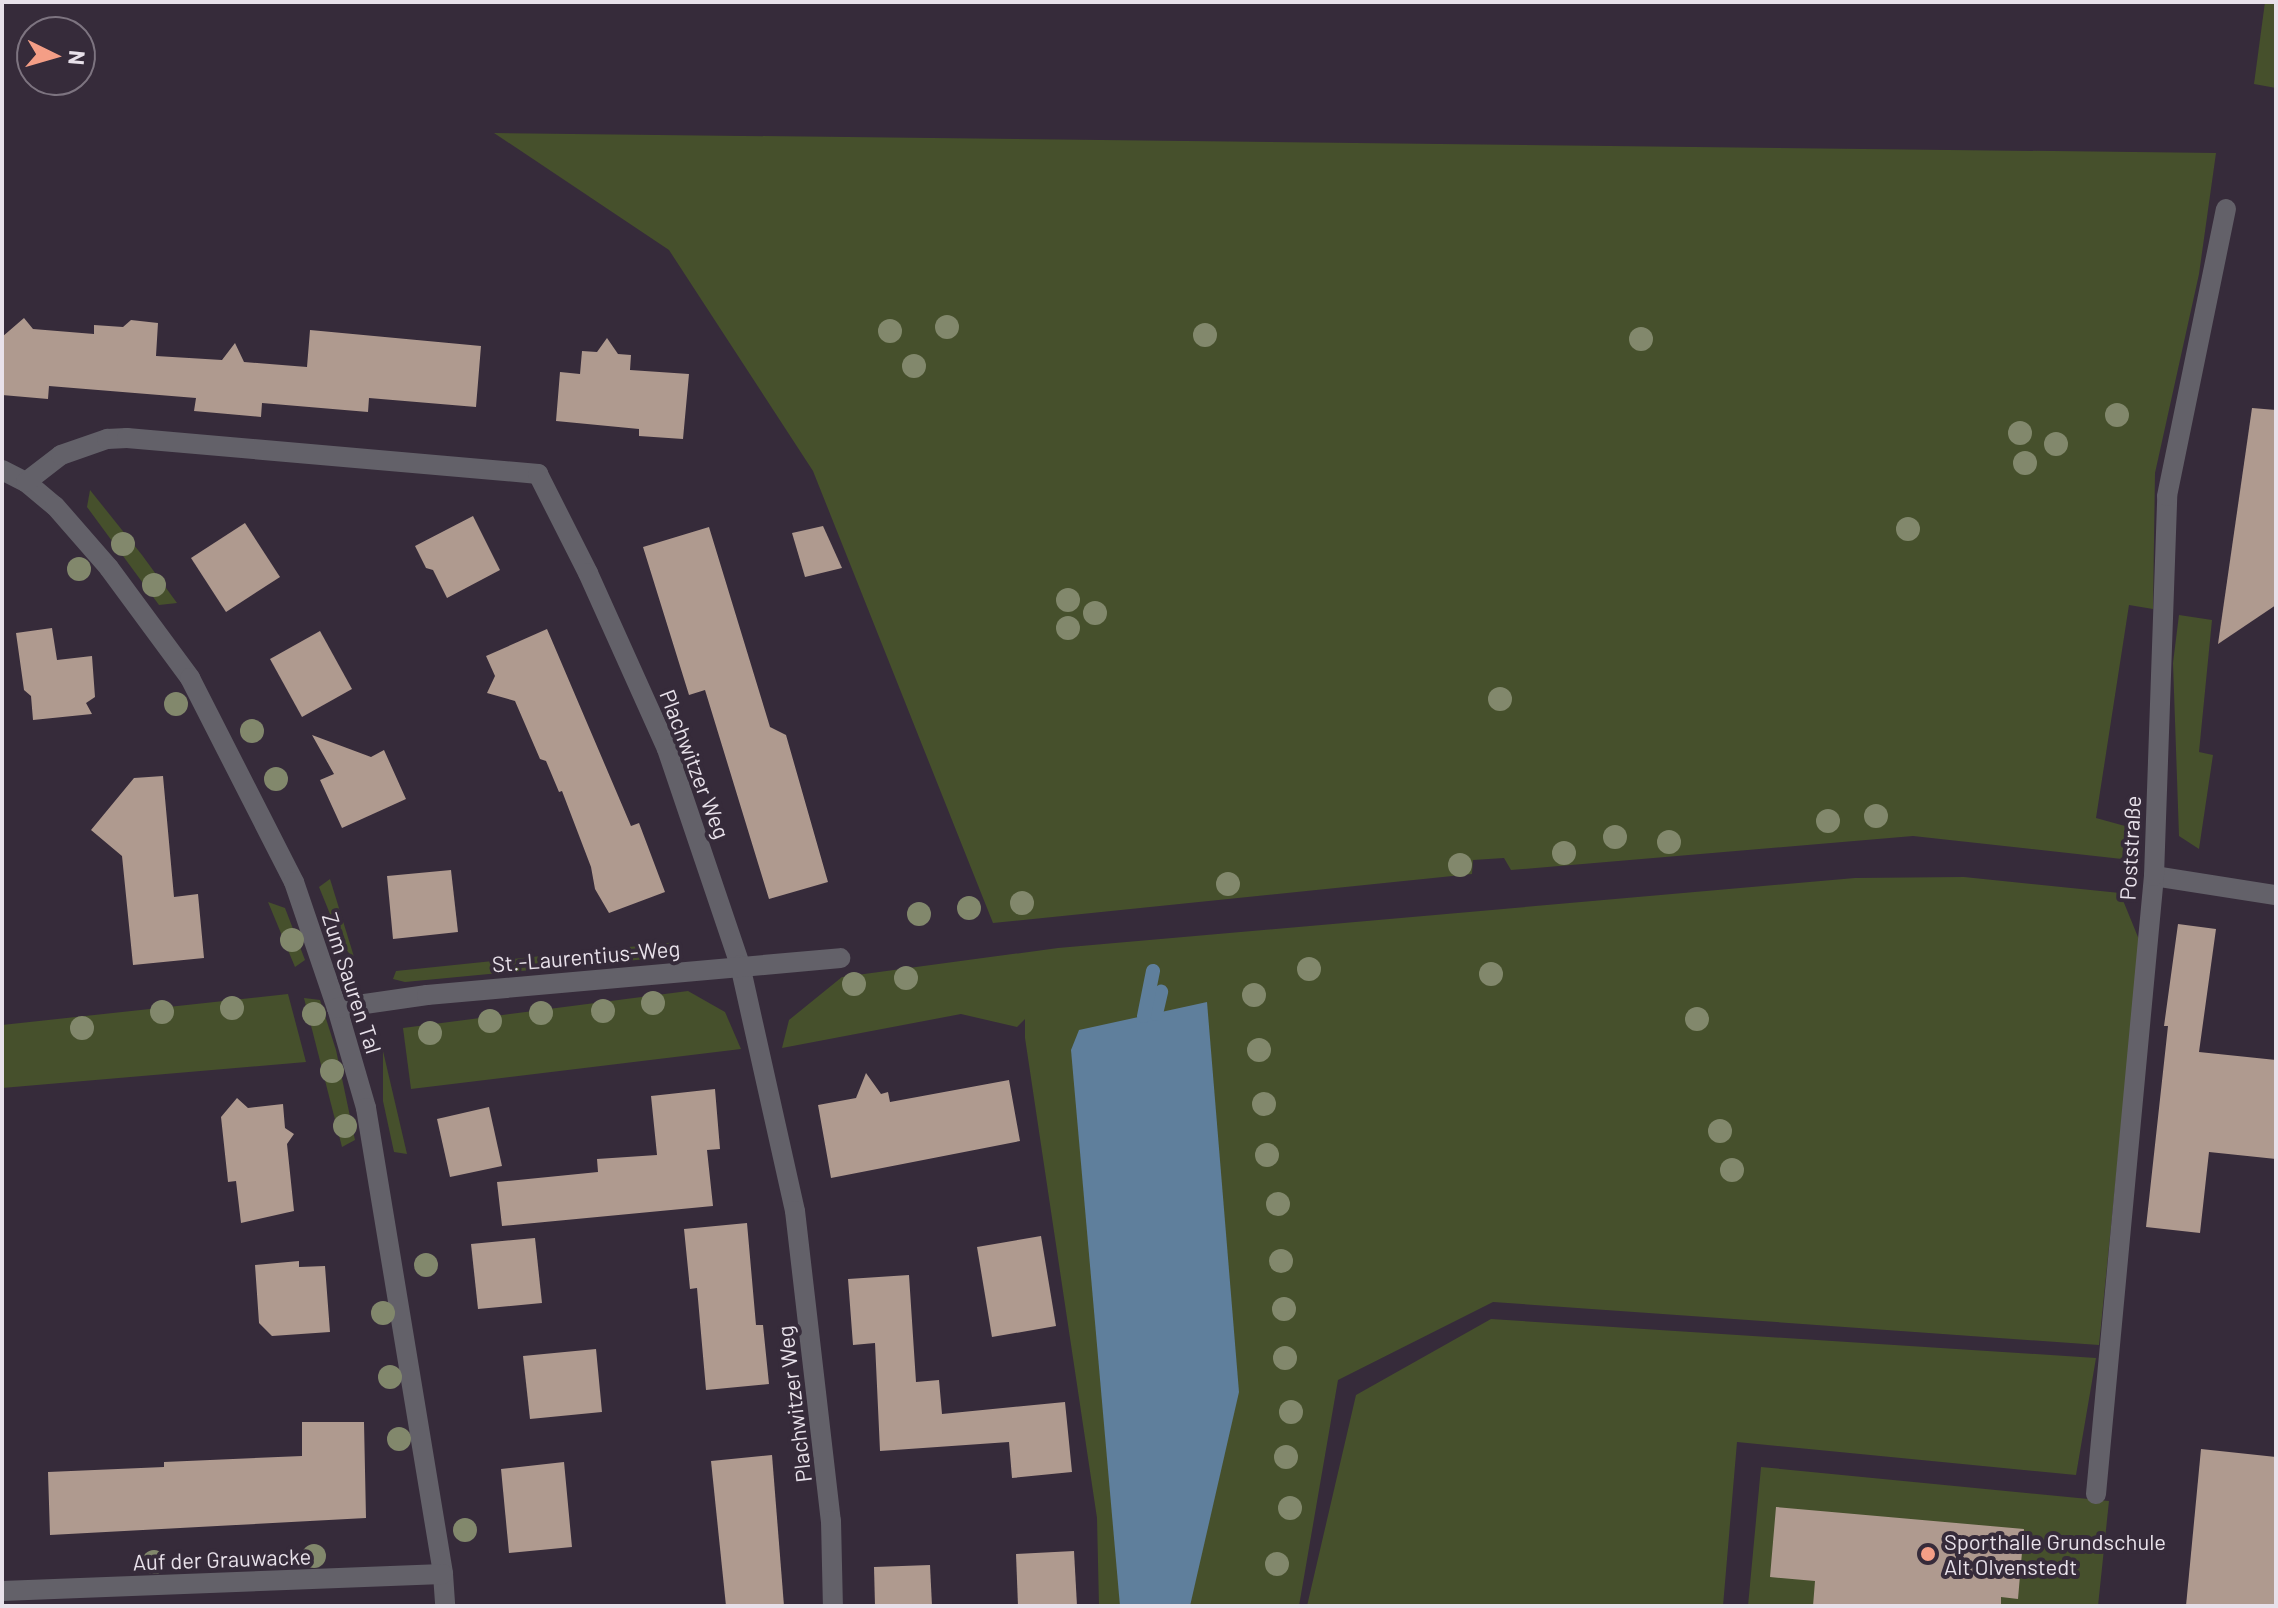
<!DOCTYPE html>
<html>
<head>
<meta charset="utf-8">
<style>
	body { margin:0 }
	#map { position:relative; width:2278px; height:1608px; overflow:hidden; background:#362b3a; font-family:Barlow,sans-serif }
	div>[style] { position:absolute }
	.green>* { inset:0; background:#46502c }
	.water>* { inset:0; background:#5f7f9c }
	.stream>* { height:14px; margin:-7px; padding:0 7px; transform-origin:7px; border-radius:7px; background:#5f7f9c }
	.building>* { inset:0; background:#af9a8f }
	.minor>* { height:20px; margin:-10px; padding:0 10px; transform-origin:10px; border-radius:10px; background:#636169 }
	.trees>* { width:24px; height:24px; margin:-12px; border-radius:50%; background:#82886c }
	.dots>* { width:22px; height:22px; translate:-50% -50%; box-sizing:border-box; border:4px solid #362b3a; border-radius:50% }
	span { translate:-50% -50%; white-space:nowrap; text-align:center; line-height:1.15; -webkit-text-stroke:8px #362b3a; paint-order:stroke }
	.street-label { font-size:22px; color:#e8e1ea }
	.poi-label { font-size:22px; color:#e8e1ea }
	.left { translate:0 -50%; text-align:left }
	.frame { position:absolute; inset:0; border:4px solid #e8e1ea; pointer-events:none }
	.north { position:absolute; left:16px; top:16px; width:80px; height:80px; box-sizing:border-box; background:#362b3a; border:2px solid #7d7480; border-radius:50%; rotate:95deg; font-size:22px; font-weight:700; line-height:32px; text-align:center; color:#e8e1ea }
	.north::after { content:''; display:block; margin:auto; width:28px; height:36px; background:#f49e86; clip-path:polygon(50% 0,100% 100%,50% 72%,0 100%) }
</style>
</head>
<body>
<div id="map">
	<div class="green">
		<i style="clip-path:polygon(2265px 2px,2276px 2px,2276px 88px,2254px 84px)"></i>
		<i style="clip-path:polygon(494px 133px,2216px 153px,2199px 274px,2155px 473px,2153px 609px,2129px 605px,2096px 818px,2125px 826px,2122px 859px,1913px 836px,1511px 870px,1504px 858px,1473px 860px,1472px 874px,993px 923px,813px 471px,669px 250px)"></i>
		<i style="clip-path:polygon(90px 490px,142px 555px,177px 603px,159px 605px,87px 507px)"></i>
		<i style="clip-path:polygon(2179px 615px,2212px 620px,2199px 752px,2213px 755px,2199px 849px,2179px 836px,2173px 663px)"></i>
		<i style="clip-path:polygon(1964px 877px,2120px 893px,2140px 942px,2099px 1345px,1493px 1302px,1338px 1380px,1299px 1606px,1099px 1606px,1097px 1518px,1025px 1038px,1025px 1019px,1017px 1027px,961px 1014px,782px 1048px,789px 1020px,842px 977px,1058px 948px,1855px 878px)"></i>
		<i style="clip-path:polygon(330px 879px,355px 960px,343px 946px,319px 887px)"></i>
		<i style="clip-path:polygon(268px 902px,285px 908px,305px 960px,295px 967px)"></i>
		<i style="clip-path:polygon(677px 942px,647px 959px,405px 982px,393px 979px,396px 971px)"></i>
		<i style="clip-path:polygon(688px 991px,725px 1012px,741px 1049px,411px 1089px,403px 1028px)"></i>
		<i style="clip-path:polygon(288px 994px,306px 1062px,2px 1088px,2px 1025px)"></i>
		<i style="clip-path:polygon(304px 998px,320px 1000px,336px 1050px,355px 1140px,342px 1147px)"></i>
		<i style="clip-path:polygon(383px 1051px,407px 1154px,394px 1152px,383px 1101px)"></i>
		<i style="clip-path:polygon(1491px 1319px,2096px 1358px,2076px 1475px,1737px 1442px,1723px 1606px,1307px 1606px,1356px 1395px)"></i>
		<i style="clip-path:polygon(1761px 1467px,2109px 1501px,2098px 1606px,1748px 1606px)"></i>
	</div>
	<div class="water">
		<i style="clip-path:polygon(1207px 1002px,1239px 1392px,1190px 1606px,1120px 1606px,1071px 1050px,1079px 1030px)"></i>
	</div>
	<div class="stream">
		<i style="left:1156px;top:1014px;width:23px;rotate:-77deg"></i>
		<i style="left:1144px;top:1016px;width:46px;rotate:-78.7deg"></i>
	</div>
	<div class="building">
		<i style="clip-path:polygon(24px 318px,33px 329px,94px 334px,94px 325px,123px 327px,131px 320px,158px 323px,156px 356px,222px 360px,235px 343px,244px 362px,307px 367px,310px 330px,481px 346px,476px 407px,369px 398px,368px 412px,262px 403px,261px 417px,194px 411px,196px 398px,49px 386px,48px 399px,2px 395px,2px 337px)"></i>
		<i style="clip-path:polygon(607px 338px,618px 354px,631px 355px,630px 370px,689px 374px,683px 439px,639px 436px,639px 429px,556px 421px,560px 372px,580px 374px,582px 351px,597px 352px)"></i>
		<i style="clip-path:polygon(2252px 408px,2276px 410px,2276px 605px,2218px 644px)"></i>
		<i style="clip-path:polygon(473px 516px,500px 570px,447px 598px,433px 570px,426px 568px,415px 546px)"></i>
		<i style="clip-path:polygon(245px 523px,280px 577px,226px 612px,191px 558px)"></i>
		<i style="clip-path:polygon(823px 526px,842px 568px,805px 577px,792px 533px)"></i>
		<i style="clip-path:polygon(709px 527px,770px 727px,786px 735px,828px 882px,769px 899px,705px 690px,689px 695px,643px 547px)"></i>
		<i style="clip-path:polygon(52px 628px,57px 660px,92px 656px,95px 697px,86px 703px,92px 714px,33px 720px,31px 696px,24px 690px,16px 633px)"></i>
		<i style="clip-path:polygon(547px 629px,631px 826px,639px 823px,665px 892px,609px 913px,595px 889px,591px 867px,562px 791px,559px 792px,546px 761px,540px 759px,515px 701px,487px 693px,495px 676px,486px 656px)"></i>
		<i style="clip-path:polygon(320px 631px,352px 689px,302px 717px,270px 659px)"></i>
		<i style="clip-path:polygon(312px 735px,371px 757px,384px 750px,406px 799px,342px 828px,320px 780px,334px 774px)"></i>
		<i style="clip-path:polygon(163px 776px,174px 897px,198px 894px,204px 958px,133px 965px,122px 856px,91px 830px,134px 778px)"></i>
		<i style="clip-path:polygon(451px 870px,458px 932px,393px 939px,387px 876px)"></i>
		<i style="clip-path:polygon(2178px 924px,2216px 929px,2199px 1052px,2276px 1060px,2276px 1159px,2209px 1152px,2200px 1233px,2146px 1227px,2168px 1026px,2164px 1026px)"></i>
		<i style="clip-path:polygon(866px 1073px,881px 1094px,888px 1092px,890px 1102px,1009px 1080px,1020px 1141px,831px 1178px,818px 1105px,856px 1098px)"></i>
		<i style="clip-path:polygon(715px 1089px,720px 1149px,707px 1150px,713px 1206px,502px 1226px,497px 1182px,598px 1172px,597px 1159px,657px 1155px,651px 1096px)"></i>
		<i style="clip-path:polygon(237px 1098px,248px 1108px,283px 1104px,285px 1128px,294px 1134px,287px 1144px,294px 1211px,241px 1223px,236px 1181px,228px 1182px,221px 1117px)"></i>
		<i style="clip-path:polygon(489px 1107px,502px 1166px,450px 1177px,437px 1119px)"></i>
		<i style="clip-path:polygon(747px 1223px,756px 1325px,763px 1325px,769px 1384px,706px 1390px,697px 1288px,690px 1289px,684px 1229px)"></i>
		<i style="clip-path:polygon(1041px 1236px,1056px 1326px,992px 1337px,977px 1247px)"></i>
		<i style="clip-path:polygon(535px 1238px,542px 1303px,478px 1309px,471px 1244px)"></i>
		<i style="clip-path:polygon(299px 1261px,299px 1267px,325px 1266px,330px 1332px,272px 1336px,259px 1323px,255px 1265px)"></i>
		<i style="clip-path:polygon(909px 1275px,916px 1382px,939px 1380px,942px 1414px,1065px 1402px,1072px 1472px,1012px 1478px,1009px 1442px,880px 1451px,875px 1343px,853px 1345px,848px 1279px)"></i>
		<i style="clip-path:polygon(596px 1349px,602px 1412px,530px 1419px,523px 1356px)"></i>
		<i style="clip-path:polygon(302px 1422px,364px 1422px,366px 1518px,50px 1535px,48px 1472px,164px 1467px,164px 1462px,302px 1456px)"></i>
		<i style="clip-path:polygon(2201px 1449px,2276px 1457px,2276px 1606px,2186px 1606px)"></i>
		<i style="clip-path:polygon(772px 1455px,784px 1606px,726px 1606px,711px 1461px)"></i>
		<i style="clip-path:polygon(564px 1462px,572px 1547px,509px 1553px,501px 1469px)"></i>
		<i style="clip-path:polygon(1776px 1507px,2024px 1529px,2018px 1599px,2001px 1597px,2001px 1606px,1813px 1606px,1815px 1581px,1770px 1577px)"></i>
		<i style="clip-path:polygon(1074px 1551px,1077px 1606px,1018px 1606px,1016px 1554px)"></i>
		<i style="clip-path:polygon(930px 1565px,932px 1606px,875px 1606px,874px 1567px)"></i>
	</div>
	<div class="minor">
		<i style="left:2px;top:470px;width:27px;rotate:27deg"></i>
		<i style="left:26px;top:482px;width:38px;rotate:40deg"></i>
		<i style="left:55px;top:506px;width:82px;rotate:48.9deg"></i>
		<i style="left:109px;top:568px;width:137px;rotate:53.6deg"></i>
		<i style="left:190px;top:678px;width:229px;rotate:63deg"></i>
		<i style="left:294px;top:882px;width:133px;rotate:71.2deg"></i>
		<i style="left:337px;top:1008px;width:104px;rotate:73.8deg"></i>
		<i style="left:366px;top:1108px;width:472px;rotate:80.6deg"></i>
		<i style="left:443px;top:1574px;width:32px;rotate:86deg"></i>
		<i style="left:26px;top:482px;width:44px;rotate:-37.6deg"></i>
		<i style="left:61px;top:455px;width:49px;rotate:-19.2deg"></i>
		<i style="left:107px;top:439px;width:20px;rotate:-3deg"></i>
		<i style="left:127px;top:438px;width:413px;rotate:5deg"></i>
		<i style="left:538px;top:474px;width:111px;rotate:63.2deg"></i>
		<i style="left:588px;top:573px;width:193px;rotate:65.8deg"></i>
		<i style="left:667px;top:749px;width:228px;rotate:71.3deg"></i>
		<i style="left:740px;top:965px;width:252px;rotate:77.4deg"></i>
		<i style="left:795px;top:1211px;width:312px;rotate:83.4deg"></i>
		<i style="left:831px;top:1521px;width:85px;rotate:88.7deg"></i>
		<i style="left:2154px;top:876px;width:123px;rotate:8.9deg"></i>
		<i style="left:337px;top:1008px;width:91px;rotate:-8.2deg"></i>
		<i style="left:427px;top:995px;width:415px;rotate:-5.1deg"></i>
		<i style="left:2096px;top:1494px;width:621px;rotate:-84.64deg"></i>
		<i style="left:2154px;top:876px;width:380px;rotate:-88deg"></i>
		<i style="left:2167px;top:496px;width:293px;rotate:-78.4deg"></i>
		<i style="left:2px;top:1591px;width:441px;rotate:-2.2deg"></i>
	</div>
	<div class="trees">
		<i style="left:947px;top:327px"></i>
		<i style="left:890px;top:331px"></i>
		<i style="left:1205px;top:335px"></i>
		<i style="left:1641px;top:339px"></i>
		<i style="left:914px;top:366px"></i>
		<i style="left:2117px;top:415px"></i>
		<i style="left:2020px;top:433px"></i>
		<i style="left:2056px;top:444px"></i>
		<i style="left:2025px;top:463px"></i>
		<i style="left:1908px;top:529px"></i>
		<i style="left:123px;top:544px"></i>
		<i style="left:79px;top:569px"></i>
		<i style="left:154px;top:585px"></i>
		<i style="left:1068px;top:600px"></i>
		<i style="left:1095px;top:613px"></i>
		<i style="left:1068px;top:628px"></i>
		<i style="left:1500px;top:699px"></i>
		<i style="left:176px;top:704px"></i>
		<i style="left:252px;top:731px"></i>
		<i style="left:276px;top:779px"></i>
		<i style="left:1876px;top:816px"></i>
		<i style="left:1828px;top:821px"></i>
		<i style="left:1615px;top:837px"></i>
		<i style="left:1669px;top:842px"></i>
		<i style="left:1564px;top:853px"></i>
		<i style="left:1460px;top:865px"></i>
		<i style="left:1228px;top:884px"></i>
		<i style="left:1022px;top:903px"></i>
		<i style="left:969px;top:908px"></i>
		<i style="left:919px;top:914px"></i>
		<i style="left:292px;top:940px"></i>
		<i style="left:1309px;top:969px"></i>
		<i style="left:1491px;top:974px"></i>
		<i style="left:906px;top:978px"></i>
		<i style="left:854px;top:984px"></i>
		<i style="left:1254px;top:995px"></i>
		<i style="left:653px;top:1003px"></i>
		<i style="left:232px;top:1008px"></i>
		<i style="left:603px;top:1011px"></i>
		<i style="left:162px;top:1012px"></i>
		<i style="left:541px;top:1013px"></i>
		<i style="left:314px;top:1014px"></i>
		<i style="left:1697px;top:1019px"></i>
		<i style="left:490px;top:1021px"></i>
		<i style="left:82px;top:1028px"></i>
		<i style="left:430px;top:1033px"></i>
		<i style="left:1259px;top:1050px"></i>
		<i style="left:332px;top:1071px"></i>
		<i style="left:1264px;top:1104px"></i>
		<i style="left:345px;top:1126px"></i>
		<i style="left:1720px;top:1131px"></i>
		<i style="left:1267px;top:1155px"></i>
		<i style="left:1732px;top:1170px"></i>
		<i style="left:1278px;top:1204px"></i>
		<i style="left:1281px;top:1261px"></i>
		<i style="left:426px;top:1265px"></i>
		<i style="left:1284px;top:1309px"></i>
		<i style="left:383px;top:1313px"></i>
		<i style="left:1285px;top:1358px"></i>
		<i style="left:390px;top:1377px"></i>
		<i style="left:1291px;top:1412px"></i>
		<i style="left:399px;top:1439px"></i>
		<i style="left:1286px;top:1457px"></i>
		<i style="left:1290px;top:1508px"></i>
		<i style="left:465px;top:1530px"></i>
		<i style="left:314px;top:1556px"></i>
		<i style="left:154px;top:1562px"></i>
		<i style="left:1277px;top:1564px"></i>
	</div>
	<div class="dots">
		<i style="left:1928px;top:1554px;background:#f49e86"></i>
	</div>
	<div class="street-label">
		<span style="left:695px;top:764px;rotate:69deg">Plachwitzer Weg</span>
		<span style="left:2130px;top:848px;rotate:-87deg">Poststraße</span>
		<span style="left:586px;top:956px;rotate:-5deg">St.-Laurentius-Weg</span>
		<span style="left:352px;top:983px;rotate:72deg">Zum Sauren Tal</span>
		<span style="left:794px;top:1404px;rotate:-97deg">Plachwitzer Weg</span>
		<span style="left:222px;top:1559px;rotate:-2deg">Auf der Grauwacke</span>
	</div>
	<div class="poi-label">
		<span class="left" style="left:1944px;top:1554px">Sporthalle Grundschule<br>Alt Olvenstedt</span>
	</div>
	<div class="frame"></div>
	<div class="north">N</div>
</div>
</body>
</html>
